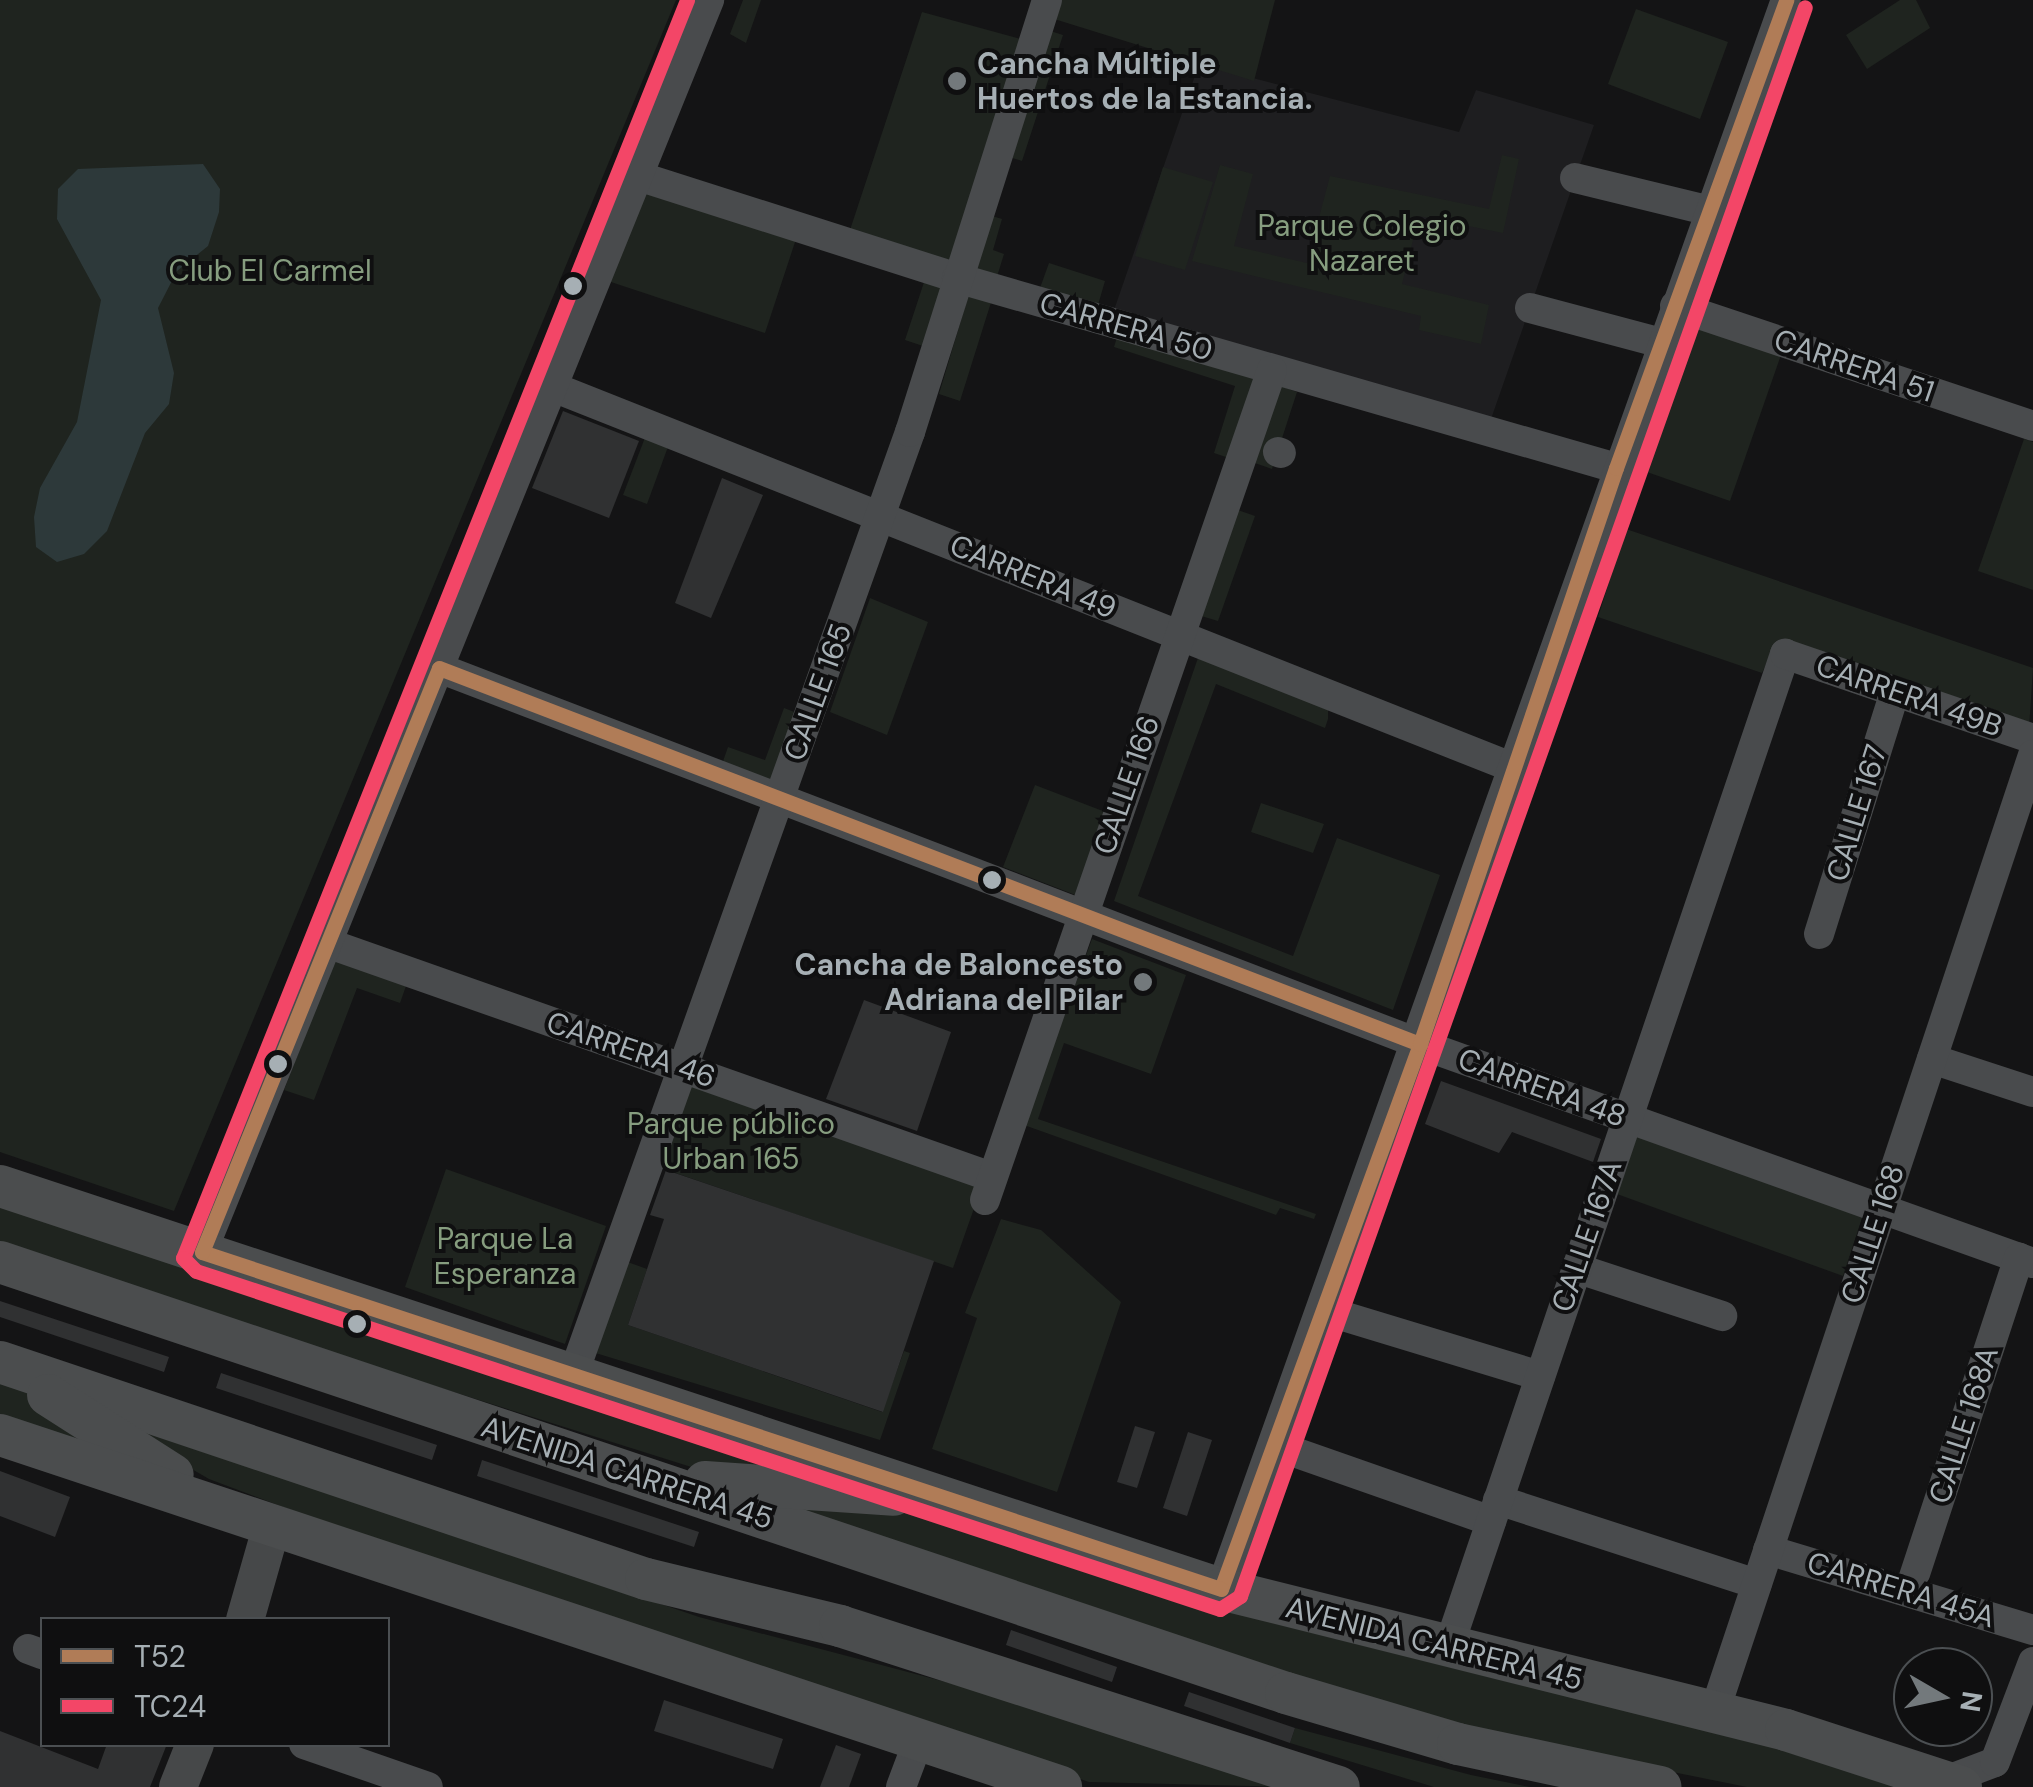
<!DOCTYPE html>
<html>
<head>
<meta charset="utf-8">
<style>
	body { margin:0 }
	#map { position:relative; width:2033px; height:1787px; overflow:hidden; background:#141415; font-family:"DM Sans",sans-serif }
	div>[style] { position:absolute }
	.built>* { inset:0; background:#1e1e20 }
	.green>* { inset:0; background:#1f241f }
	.water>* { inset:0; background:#2d393a }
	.building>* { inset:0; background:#303132 }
	.minor>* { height:30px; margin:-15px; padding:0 15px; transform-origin:15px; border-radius:15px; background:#494b4d }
	.major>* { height:38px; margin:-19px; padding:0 19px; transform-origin:19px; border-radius:19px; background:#464849 }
	.highway>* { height:42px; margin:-21px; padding:0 21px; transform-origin:21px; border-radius:21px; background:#4b4d4e }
	.bus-1>* { height:15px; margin:-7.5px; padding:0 7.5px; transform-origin:7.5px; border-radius:7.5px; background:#b07c57 }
	.bus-2>* { height:15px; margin:-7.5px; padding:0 7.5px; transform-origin:7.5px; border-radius:7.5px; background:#f34667 }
	.dots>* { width:28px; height:28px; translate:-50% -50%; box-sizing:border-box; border:5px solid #0f0f10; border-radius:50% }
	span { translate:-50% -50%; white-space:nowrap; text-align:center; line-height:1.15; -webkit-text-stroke:8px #0f0f10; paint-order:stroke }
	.poi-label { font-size:30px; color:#a6afb4; font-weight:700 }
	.left { translate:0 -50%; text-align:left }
	.right { translate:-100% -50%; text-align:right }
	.park-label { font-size:30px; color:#869d7f }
	.street-label { font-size:30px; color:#a6afb4 }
	.legend { position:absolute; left:40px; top:1617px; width:350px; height:130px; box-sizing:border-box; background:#0f0f10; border:2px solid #4b4f52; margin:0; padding:12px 18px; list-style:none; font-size:30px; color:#a6afb4 }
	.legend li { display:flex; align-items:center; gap:20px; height:50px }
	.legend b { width:50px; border:2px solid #4b4f52 }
	.north { position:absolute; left:1893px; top:1647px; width:100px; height:100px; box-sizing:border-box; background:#0f0f10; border:2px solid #4b4f52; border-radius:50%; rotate:99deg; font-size:28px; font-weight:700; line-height:40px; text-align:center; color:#a6afb4 }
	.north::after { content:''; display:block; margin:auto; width:35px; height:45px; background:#73797c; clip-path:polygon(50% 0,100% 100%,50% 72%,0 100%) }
</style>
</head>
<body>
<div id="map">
	<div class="built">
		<i style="clip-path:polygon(1199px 64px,1459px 132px,1476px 90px,1594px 125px,1491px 419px,1113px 313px)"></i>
	</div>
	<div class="green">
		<i style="clip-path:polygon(0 0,676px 0,174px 1211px,0 1152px)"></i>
		<i style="clip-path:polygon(743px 0,761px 0,746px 43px,730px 34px)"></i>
		<i style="clip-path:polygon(1057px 0,1275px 0,1254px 81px,1051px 18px)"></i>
		<i style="clip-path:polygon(1900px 0,1916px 0,1930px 28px,1867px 69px,1846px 35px)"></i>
		<i style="clip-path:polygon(1636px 9px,1728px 42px,1700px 119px,1608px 84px)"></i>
		<i style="clip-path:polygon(922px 12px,1021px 39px,951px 267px,850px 230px)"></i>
		<i style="clip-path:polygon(1044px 29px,1063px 35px,1022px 161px,1003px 155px)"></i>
		<i style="clip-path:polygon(1502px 155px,1519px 159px,1503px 233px,1419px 216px,1402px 284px,1489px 305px,1481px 344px,1419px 330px,1421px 316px,1192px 261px,1220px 165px,1253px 174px,1234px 246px,1307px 263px,1330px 176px,1489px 209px)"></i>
		<i style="clip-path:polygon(1163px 167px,1213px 182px,1185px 270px,1135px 256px)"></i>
		<i style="clip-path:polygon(646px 183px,798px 233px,765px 333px,608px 281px)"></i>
		<i style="clip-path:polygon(982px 213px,1002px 219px,993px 250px,1004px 254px,995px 283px,964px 273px)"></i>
		<i style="clip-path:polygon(1049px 263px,1105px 281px,1098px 305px,1040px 288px)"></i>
		<i style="clip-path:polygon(926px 276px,944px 282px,923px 346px,905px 340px)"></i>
		<i style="clip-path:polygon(970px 290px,993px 296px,960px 401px,939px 394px)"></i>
		<i style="clip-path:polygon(1697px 322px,1782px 352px,1730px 501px,1644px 471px)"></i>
		<i style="clip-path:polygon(1119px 331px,1258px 375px,1232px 459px,1214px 453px,1235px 386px,1114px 347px)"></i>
		<i style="clip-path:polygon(1278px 385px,1297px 392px,1272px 469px,1252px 462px)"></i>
		<i style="clip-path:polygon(646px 435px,669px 444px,647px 504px,623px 495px)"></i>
		<i style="clip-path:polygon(2024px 439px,2033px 442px,2033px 590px,1978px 571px)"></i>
		<i style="clip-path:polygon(1235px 509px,1255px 516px,1218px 621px,1198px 615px)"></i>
		<i style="clip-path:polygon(1626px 529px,2033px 668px,2029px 728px,1776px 641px,1762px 673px,1598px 617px)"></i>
		<i style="clip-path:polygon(870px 598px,928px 622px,887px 735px,830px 712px)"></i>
		<i style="clip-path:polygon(1199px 655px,1328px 710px,1328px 719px,1325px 728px,1216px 684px,1138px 896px,1293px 956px,1337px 838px,1440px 875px,1393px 1010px,1114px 901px)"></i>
		<i style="clip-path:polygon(784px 708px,805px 716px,779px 788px,721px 767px,728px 747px,765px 760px)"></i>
		<i style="clip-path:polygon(1035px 785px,1108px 813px,1078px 896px,1003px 867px)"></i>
		<i style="clip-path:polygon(1261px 803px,1324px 824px,1313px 853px,1251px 832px)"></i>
		<i style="clip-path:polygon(1092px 939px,1186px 975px,1151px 1074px,1064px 1043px,1038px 1119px,1316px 1214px,1314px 1219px,1280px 1208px,1276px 1215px,1024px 1125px)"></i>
		<i style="clip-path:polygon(335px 960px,406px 986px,400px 1003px,357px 988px,314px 1100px,284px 1090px)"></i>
		<i style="clip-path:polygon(685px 1073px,984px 1180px,953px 1268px,652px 1165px)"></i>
		<i style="clip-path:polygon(1639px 1130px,1863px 1215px,1843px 1276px,1617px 1194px)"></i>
		<i style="clip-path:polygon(446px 1169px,606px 1226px,565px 1344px,405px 1287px)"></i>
		<i style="clip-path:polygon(0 1195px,861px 1480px,704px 1471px,174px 1304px,0 1246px)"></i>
		<i style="clip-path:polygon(1001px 1219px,1041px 1230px,1121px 1302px,1057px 1492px,932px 1449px,977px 1318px,965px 1313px)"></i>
		<i style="clip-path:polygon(622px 1260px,647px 1269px,628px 1325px,882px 1412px,904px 1351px,910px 1353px,880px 1440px,589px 1351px)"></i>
		<i style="clip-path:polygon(0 1381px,25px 1391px,122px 1463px,0 1419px)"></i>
		<i style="clip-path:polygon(85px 1407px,699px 1617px,995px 1695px,1289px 1787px,1089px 1782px,344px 1530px,209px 1479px)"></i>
		<i style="clip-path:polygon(751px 1499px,935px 1510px,1932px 1787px,1747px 1787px,1494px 1736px,1406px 1714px)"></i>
		<i style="clip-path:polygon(1295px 1728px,1471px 1775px,1530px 1787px,1434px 1787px,1290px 1743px)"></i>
	</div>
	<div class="water">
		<i style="clip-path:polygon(203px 164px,220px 189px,219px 212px,208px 246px,177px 271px,158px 308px,174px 373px,169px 404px,145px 433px,107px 531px,84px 554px,57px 562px,36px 547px,34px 517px,40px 488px,77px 422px,101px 300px,57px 219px,58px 189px,78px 169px)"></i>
	</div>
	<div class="building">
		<i style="clip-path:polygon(563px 411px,639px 441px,609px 518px,532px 488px)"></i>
		<i style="clip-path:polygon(722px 478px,763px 495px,711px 618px,675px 603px)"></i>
		<i style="clip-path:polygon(864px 1000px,951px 1032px,917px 1131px,826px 1099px)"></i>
		<i style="clip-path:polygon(1441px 1081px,1601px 1139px,1593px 1162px,1512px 1132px,1499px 1153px,1425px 1124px)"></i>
		<i style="clip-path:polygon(666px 1170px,934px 1261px,883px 1412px,628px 1325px,664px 1219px,650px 1215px)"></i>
		<i style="clip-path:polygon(0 1301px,169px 1357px,164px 1372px,0 1317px)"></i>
		<i style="clip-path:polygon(221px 1373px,437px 1445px,432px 1460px,216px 1388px)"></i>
		<i style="clip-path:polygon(1135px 1426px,1155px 1432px,1137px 1488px,1117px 1482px)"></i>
		<i style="clip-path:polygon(1188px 1432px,1212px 1440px,1187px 1516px,1163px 1508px)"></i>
		<i style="clip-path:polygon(482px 1460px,699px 1532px,694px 1547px,477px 1476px)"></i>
		<i style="clip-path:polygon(0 1471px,70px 1497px,55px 1537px,0 1516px)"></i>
		<i style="clip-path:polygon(1011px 1630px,1117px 1667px,1112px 1682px,1006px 1645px)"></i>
		<i style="clip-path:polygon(1189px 1692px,1295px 1728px,1290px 1743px,1184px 1706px)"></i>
		<i style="clip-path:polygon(664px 1700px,783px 1739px,773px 1769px,654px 1731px)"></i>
		<i style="clip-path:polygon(0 1731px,98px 1769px,107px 1744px,167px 1744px,150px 1787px,0 1787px)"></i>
		<i style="clip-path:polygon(836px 1745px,861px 1754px,849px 1787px,820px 1787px)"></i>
	</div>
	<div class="minor">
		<i style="left:638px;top:176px;width:335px;rotate:17.7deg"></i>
		<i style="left:957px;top:278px;width:686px;rotate:16.08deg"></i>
		<i style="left:1575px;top:178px;width:139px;rotate:13.7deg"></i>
		<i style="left:1675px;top:306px;width:378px;rotate:18.5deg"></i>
		<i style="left:1530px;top:308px;width:137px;rotate:14.9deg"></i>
		<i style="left:553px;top:387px;width:1034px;rotate:21.63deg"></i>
		<i style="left:1278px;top:452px;width:3px;rotate:18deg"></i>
		<i style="left:439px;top:668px;width:1051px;rotate:20.97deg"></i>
		<i style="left:1420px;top:1044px;width:651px;rotate:19.66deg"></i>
		<i style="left:1819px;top:934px;width:254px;rotate:-72.6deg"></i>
		<i style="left:327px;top:943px;width:705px;rotate:19.39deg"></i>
		<i style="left:1932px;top:1059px;width:106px;rotate:18.1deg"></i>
		<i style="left:985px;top:1200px;width:878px;rotate:-70.93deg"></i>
		<i style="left:202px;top:1252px;width:1351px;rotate:-67.95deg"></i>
		<i style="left:1576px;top:1268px;width:154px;rotate:18.2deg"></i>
		<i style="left:1323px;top:1310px;width:227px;rotate:16.9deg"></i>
		<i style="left:572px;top:1378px;width:1005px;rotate:-70.34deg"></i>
		<i style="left:910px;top:432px;width:453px;rotate:-72.4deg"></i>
		<i style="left:1274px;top:1445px;width:230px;rotate:19.3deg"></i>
		<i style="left:1498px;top:1500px;width:272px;rotate:18deg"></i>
		<i style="left:1768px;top:1550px;width:277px;rotate:16.8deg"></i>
		<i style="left:1221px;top:1589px;width:1686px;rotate:-70.43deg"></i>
		<i style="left:1909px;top:1592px;width:352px;rotate:-71.8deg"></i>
		<i style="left:28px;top:1649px;width:15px;rotate:20deg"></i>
		<i style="left:1448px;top:1649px;width:1051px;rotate:-71.29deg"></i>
		<i style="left:1785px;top:654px;width:262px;rotate:18.9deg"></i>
		<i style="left:1714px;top:1713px;width:1010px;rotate:-71.58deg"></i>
		<i style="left:304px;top:1744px;width:131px;rotate:19.1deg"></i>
		<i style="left:1945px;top:1781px;width:53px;rotate:-20.8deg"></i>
		<i style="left:1995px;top:1762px;width:107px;rotate:-69.2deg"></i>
		<i style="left:901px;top:1787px;width:51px;rotate:-69.4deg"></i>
	</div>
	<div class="major">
		<i style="left:245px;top:1620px;width:99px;rotate:-74.1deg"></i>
		<i style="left:178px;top:1787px;width:46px;rotate:-68.4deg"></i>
	</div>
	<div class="highway">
		<i style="left:0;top:1186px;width:1286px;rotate:18.27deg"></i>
		<i style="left:1221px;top:1589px;width:582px;rotate:14.01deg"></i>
		<i style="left:1786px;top:1730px;width:184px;rotate:18deg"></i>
		<i style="left:0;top:1262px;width:1356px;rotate:18.53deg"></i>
		<i style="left:1286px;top:1693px;width:179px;rotate:16.5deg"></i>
		<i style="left:1458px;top:1744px;width:207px;rotate:12deg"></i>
		<i style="left:0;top:1362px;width:681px;rotate:18.57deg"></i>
		<i style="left:646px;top:1579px;width:200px;rotate:13.6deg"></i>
		<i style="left:840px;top:1626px;width:524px;rotate:17.88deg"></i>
		<i style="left:48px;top:1395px;width:148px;rotate:32.6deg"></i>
		<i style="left:0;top:1435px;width:1118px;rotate:18.35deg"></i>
		<i style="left:705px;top:1482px;width:189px;rotate:3.9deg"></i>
	</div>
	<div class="bus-1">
		<i style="left:439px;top:668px;width:1051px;rotate:20.97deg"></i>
		<i style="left:1420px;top:1044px;width:580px;rotate:110.06deg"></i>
		<i style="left:1221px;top:1589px;width:1073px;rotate:-161.7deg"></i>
		<i style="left:202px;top:1252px;width:630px;rotate:-67.91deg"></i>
		<i style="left:1420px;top:1044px;width:608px;rotate:-71.21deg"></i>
		<i style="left:1616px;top:468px;width:498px;rotate:-70deg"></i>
	</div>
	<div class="bus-2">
		<i style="left:687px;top:0;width:1355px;rotate:111.83deg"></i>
		<i style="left:183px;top:1258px;width:18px;rotate:45deg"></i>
		<i style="left:196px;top:1271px;width:1078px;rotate:18.27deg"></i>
		<i style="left:1220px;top:1609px;width:24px;rotate:-33deg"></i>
		<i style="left:1240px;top:1596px;width:1686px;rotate:-70.43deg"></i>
	</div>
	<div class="dots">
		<i style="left:957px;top:81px;background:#73797c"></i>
		<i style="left:573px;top:286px;background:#a6afb4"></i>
		<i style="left:992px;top:880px;background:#a6afb4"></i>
		<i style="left:1143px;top:982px;background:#73797c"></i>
		<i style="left:278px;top:1064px;background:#a6afb4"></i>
		<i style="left:357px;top:1324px;background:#a6afb4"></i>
	</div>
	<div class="poi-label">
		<span class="left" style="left:977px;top:81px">Cancha Múltiple<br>Huertos de la Estancia.</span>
		<span class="right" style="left:1123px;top:982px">Cancha de Baloncesto<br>Adriana del Pilar</span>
	</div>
	<div class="park-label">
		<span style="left:1362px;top:243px">Parque Colegio<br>Nazaret</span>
		<span style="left:270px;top:271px">Club El Carmel</span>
		<span style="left:731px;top:1141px">Parque público<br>Urban 165</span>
		<span style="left:505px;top:1256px">Parque La<br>Esperanza</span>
	</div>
	<div class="street-label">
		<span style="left:1126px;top:327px;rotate:16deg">CARRERA 50</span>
		<span style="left:1854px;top:366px;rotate:19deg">CARRERA 51</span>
		<span style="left:1033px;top:577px;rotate:22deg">CARRERA 49</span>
		<span style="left:818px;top:692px;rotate:-70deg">CALLE 165</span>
		<span style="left:1909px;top:696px;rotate:19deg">CARRERA 49B</span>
		<span style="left:1127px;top:785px;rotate:-71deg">CALLE 166</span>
		<span style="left:1857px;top:813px;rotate:-73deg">CALLE 167</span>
		<span style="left:631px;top:1050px;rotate:19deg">CARRERA 46</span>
		<span style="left:1542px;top:1088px;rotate:20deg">CARRERA 48</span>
		<span style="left:1873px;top:1234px;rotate:-72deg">CALLE 168</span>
		<span style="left:1587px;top:1236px;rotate:-71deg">CALLE 167A</span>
		<span style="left:1964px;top:1425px;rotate:-72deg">CALLE 168A</span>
		<span style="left:627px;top:1473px;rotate:18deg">AVENIDA CARRERA 45</span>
		<span style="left:1901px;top:1590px;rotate:17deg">CARRERA 45A</span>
		<span style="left:1434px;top:1644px;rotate:14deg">AVENIDA CARRERA 45</span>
	</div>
	<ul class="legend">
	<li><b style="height:12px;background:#b07c57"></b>T52</li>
	<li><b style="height:12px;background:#f34667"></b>TC24</li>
	</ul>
	<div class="north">N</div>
</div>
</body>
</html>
